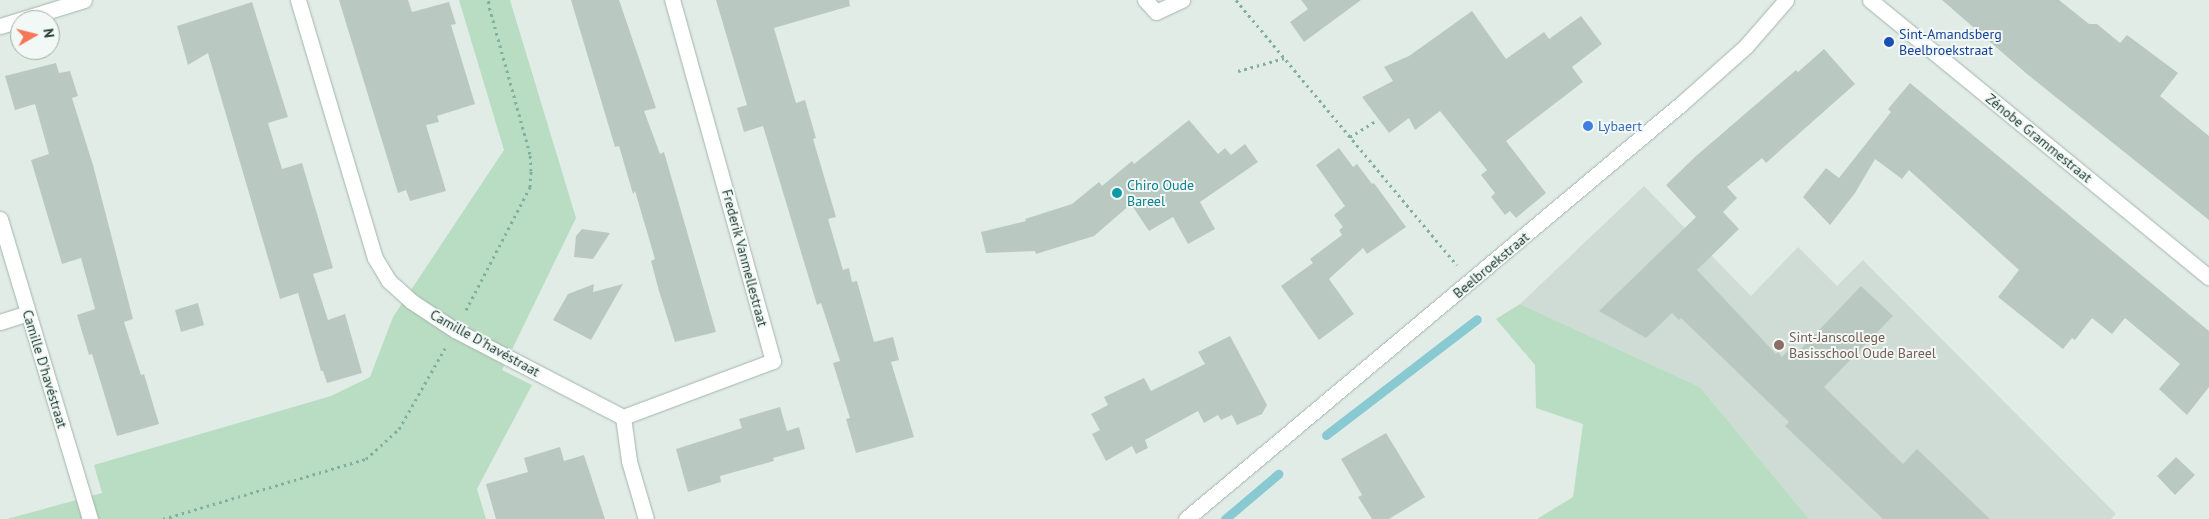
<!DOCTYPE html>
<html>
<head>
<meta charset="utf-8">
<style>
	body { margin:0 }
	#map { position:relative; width:2209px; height:519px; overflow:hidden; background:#e1ece7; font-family:"PT Sans",sans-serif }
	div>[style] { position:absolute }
	.built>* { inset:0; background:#cfdcd5 }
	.green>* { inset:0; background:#b9ddc2 }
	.stream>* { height:9px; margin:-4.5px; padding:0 4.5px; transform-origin:4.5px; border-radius:4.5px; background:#88c9d2 }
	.building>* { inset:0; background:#b9c9c2 }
	.path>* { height:3px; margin-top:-1.5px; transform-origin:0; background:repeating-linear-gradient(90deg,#81b0a0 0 2.5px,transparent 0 6.5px) }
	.roads { filter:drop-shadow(0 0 1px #a4b4ae) drop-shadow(0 0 1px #a4b4ae) }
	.street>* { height:15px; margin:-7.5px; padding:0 7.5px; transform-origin:7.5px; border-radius:7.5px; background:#fff }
	.secondary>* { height:15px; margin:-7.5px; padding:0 7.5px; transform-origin:7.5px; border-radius:7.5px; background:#fff }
	.dots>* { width:14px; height:14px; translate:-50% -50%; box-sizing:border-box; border:2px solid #f1f8f5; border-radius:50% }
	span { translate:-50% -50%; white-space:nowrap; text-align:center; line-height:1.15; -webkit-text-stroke:4px #f1f8f5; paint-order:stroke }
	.transit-label { font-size:14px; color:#164399 }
	.left { translate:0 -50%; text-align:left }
	.shop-label { font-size:14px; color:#366cbe }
	.street-label { font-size:14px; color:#213d34 }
	.culture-label { font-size:14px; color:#0d838f }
	.education-label { font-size:14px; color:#785e54 }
	.north { position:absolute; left:10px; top:10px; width:50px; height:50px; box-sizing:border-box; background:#f1f8f5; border:1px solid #9eada8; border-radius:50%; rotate:82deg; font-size:14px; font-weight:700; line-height:20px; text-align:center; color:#213d34 }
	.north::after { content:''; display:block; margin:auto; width:18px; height:22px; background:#f47857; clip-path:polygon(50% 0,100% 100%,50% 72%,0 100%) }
</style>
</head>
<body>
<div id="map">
	<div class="built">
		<i style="clip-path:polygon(1644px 186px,1751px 296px,1798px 247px,1837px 286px,1863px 260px,2116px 514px,2111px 519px,1809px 519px,1700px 387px,1520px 304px)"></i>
	</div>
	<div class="green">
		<i style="clip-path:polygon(459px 0,510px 0,576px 218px,502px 370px,532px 385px,477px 489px,486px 519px,7px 519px,102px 493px,94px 465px,331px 396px,370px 377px,393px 317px,504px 150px)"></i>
		<i style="clip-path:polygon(1520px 304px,1700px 387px,1809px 519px,1537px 519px,1573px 497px,1583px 424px,1536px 408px,1535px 365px,1496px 319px)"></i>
	</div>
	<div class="stream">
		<i style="left:1326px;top:435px;width:190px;rotate:-37.5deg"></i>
		<i style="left:1225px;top:519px;width:70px;rotate:-40.3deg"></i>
	</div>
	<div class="building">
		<i style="clip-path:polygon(339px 0,408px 0,412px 12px,449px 2px,456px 24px,451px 25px,475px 104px,437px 116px,439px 122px,426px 125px,446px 191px,410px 201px,406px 190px,398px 193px)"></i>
		<i style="clip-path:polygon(571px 0,619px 0,656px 108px,644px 111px,660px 154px,664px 152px,716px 332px,675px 342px,659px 291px,651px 261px,655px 259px,635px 191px,633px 194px,619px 146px,615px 147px)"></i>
		<i style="clip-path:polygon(716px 0,849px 0,850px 6px,774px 28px,796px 103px,805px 100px,816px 138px,813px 139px,836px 217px,828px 219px,843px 270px,849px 268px,852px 282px,857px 281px,874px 342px,893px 337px,899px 360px,891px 362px,914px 437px,856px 453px,846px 419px,850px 418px,833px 363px,840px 361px,821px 303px,817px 305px,763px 126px,744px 132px,737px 108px,747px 105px)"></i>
		<i style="clip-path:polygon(1301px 0,1361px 0,1304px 42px,1290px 22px,1308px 9px)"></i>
		<i style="clip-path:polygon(1942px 0,2059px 0,2089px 24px,2097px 24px,2120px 43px,2127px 35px,2178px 73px,2160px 96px,2209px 136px,2209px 220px,2027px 74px)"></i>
		<i style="clip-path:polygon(252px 2px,288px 117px,268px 123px,282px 169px,302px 163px,333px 268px,313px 274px,328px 320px,345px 314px,362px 373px,327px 383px,323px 371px,321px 371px,298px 293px,280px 299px,208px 53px,188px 65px,177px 26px)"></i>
		<i style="clip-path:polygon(1472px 11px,1506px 59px,1544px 32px,1549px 39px,1581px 16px,1602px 44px,1572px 67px,1583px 82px,1506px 141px,1546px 193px,1516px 218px,1510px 211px,1505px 215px,1491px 197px,1495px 193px,1481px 175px,1487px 170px,1440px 111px,1415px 130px,1409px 118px,1389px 133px,1362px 97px,1393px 81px,1384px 67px,1409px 56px)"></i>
		<i style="clip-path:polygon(1824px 49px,1855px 84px,1766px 163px,1762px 158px,1727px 187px,1737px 198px,1723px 212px,1739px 229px,1697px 270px,1776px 354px,1778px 352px,1782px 357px,1793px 345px,1800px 350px,1861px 286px,1893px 316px,1824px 387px,1903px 464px,1917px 449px,1990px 519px,1883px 519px,1785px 426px,1789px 422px,1681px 318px,1679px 320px,1672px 313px,1646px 338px,1599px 311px,1696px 217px,1666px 185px,1696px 156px,1796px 70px,1798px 72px)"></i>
		<i style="clip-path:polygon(56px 63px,59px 73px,70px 71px,78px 96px,72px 98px,93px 165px,133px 319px,124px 322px,141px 375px,144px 374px,159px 424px,117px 436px,92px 354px,89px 355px,77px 315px,95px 309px,81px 258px,62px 264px,31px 160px,49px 154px,35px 104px,15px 110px,5px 76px)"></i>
		<i style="clip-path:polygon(1910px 83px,2209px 331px,2209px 387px,2187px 415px,2159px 389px,2180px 364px,2125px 318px,2112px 334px,2092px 318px,2075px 340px,2072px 338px,2063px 349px,1998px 297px,2019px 270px,1909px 170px,1902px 179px,1875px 159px,1855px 193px,1830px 225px,1803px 197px,1826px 168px,1839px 178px,1891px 112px,1888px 109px)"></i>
		<i style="clip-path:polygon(1189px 120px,1218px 154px,1225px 148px,1231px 155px,1245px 144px,1258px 162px,1200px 202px,1215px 229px,1188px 244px,1173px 217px,1149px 231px,1131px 204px,1094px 236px,1036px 254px,1035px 251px,986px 253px,981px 232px,1026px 221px,1025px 219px,1072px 204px,1099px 182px,1102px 186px,1132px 161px,1134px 164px)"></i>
		<i style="clip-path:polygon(1339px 148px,1353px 167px,1357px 164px,1372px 184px,1374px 183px,1406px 227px,1367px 254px,1363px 248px,1329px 279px,1354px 314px,1319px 340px,1281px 286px,1313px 263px,1310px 259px,1342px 235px,1339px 230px,1343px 227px,1334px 215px,1345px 206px,1316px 165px)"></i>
		<i style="clip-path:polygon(582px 229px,610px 233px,593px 259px,574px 257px,576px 236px)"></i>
		<i style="clip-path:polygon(594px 284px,593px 292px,623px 284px,591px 340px,553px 320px,568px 294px)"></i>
		<i style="clip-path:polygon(198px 303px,204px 325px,181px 332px,175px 310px)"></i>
		<i style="clip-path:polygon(1230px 336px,1267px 405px,1262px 414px,1237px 425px,1232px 415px,1221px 420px,1218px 415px,1204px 423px,1198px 411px,1145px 440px,1148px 448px,1136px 454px,1132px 446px,1106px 461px,1092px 434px,1100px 430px,1091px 414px,1108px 405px,1104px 397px,1144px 378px,1151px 391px,1205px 364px,1198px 352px)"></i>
		<i style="clip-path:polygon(780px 407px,787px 431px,799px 427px,805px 449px,773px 458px,774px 461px,720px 476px,721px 482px,688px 492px,676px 449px,742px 428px,739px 419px)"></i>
		<i style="clip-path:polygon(1386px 433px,1425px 497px,1389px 519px,1372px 519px,1358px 497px,1362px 495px,1341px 459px)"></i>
		<i style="clip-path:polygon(560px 447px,564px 461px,584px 455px,605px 519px,496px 519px,486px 484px,528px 472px,524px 458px)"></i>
		<i style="clip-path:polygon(2176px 457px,2195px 475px,2175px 495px,2157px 476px)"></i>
	</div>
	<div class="path">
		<i style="left:1236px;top:0;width:345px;rotate:50.2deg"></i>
		<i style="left:1238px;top:71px;width:49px;rotate:-15.5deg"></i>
		<i style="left:1350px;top:137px;width:32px;rotate:-32deg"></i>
		<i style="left:466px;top:310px;width:139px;rotate:-62.5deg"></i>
		<i style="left:530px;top:187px;width:16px;rotate:-86deg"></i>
		<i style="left:531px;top:171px;width:17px;rotate:-93deg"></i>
		<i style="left:530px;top:154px;width:157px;rotate:-105.5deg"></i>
		<i style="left:488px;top:3px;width:4px;rotate:-56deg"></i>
		<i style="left:163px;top:519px;width:212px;rotate:-16.5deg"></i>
		<i style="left:366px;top:459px;width:45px;rotate:-42.3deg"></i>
		<i style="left:399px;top:429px;width:93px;rotate:-60.4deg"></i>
	</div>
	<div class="roads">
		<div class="street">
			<i style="left:298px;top:0;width:269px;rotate:73.4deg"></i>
			<i style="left:375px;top:258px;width:27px;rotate:59deg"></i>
			<i style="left:389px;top:281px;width:30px;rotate:42deg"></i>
			<i style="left:411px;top:301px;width:53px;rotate:33.4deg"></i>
			<i style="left:455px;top:330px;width:189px;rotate:27.4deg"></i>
			<i style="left:1145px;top:0;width:16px;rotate:47deg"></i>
			<i style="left:1156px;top:12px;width:29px;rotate:-25deg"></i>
			<i style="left:1870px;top:0;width:438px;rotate:39.3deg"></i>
			<i style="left:0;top:26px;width:88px;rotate:-17.2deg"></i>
			<i style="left:0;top:219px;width:313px;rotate:73.3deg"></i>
			<i style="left:0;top:322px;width:29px;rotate:-18deg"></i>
			<i style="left:623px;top:417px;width:160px;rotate:-20.5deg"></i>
			<i style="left:773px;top:361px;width:375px;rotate:-105.6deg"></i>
			<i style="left:623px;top:417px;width:44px;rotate:82.2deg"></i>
			<i style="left:629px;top:461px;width:60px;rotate:73.7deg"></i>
		</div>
		<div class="secondary">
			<i style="left:1186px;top:519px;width:646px;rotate:-39.98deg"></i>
			<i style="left:1681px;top:104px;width:87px;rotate:-41.7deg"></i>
			<i style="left:1746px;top:46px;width:61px;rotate:-49deg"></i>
		</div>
	</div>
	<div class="dots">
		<i style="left:1889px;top:42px;background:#1a4fb4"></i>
		<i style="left:1588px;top:126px;background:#3f7fe0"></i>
		<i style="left:1117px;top:193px;background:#0f9aa8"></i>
		<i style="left:1779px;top:345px;background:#8d6e63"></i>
	</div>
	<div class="transit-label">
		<span class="left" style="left:1899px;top:42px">Sint-Amandsberg<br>Beelbroekstraat</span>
	</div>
	<div class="shop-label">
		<span class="left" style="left:1598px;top:126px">Lybaert</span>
	</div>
	<div class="street-label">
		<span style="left:2039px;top:138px;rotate:39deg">Zénobe Grammestraat</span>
		<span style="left:745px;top:258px;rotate:75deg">Frederik Vanmellestraat</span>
		<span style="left:1491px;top:265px;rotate:-40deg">Beelbroekstraat</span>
		<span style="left:485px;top:343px;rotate:29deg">Camille D'havéstraat</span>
		<span style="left:45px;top:369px;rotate:73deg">Camille D'havéstraat</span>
	</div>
	<div class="culture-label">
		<span class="left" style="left:1127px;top:193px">Chiro Oude<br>Bareel</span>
	</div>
	<div class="education-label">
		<span class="left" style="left:1789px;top:345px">Sint-Janscollege<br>Basisschool Oude Bareel</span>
	</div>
	<div class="north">N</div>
</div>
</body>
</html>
